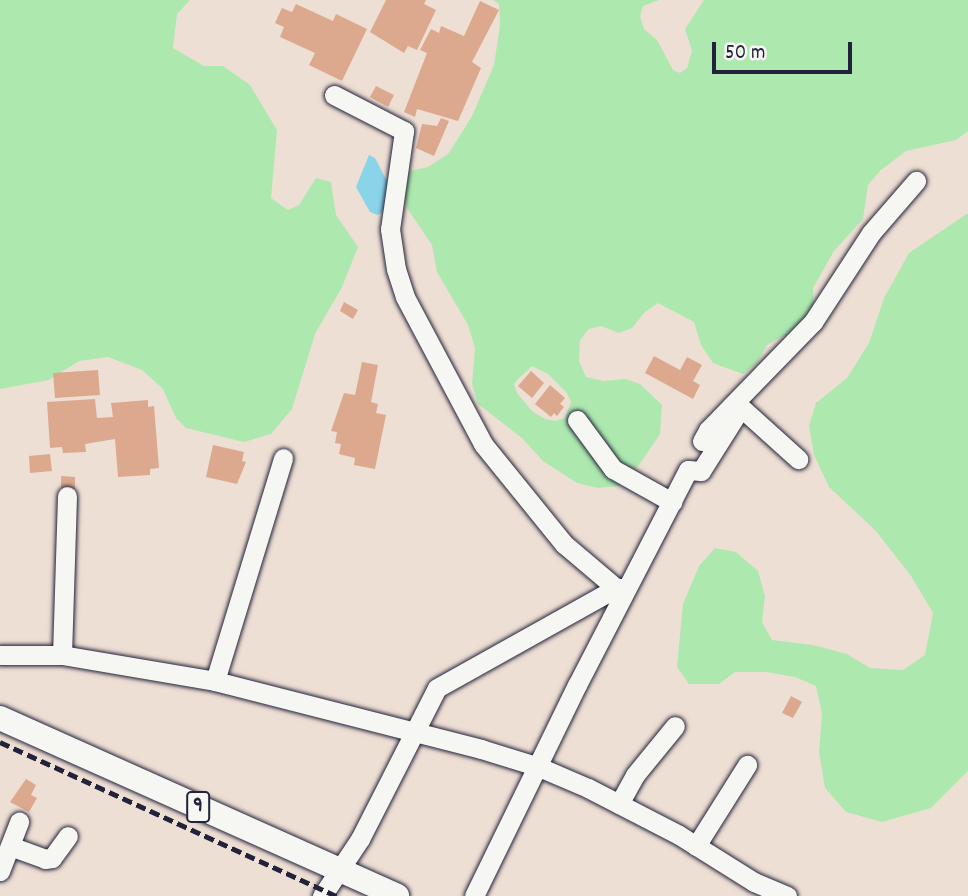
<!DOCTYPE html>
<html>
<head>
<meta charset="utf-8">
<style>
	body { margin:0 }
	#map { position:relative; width:968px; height:896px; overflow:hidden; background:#eedfd4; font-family:Dekko,sans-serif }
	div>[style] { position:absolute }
	.green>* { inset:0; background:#ade9af }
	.water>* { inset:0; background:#89d4e9 }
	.building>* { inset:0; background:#dca98e }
	.roads { filter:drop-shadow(0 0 2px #22223b) drop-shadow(0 0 2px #22223b) }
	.minor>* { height:19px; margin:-9.5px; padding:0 9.5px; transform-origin:9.5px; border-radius:9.5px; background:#f6f6f2 }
	.major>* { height:24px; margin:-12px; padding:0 12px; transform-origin:12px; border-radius:12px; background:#f6f6f2 }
	.rail>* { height:5px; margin-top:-2.5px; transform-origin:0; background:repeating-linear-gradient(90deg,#22223b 0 10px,transparent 0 15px) }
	span { translate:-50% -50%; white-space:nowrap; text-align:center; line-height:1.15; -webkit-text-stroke:6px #f6f6f2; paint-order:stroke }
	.shield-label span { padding:2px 5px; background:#f6f6f2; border:2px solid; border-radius:5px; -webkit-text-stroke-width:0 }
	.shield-label { font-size:21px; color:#22223b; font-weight:700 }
	.scale { position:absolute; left:712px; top:42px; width:140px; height:32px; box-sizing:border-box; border:4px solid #22223b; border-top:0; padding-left:9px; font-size:21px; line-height:24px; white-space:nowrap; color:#22223b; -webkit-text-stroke:5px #f6f6f2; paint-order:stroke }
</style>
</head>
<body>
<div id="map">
	<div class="green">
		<i style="clip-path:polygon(0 0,190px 0,177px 14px,173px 48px,204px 66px,223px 66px,250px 85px,277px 130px,271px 198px,288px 210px,299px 205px,316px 178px,331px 182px,336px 215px,358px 247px,342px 287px,315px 334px,292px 409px,271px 434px,244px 442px,186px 428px,176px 418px,163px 389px,142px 370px,108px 357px,79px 361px,49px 380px,0 389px)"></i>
		<i style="clip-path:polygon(evenodd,493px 0,659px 0,643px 6px,640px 16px,644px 29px,657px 40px,673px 70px,680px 73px,687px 68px,692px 51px,685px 29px,704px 0,968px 0,968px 131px,956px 140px,906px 151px,881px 170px,868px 185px,863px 219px,834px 251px,813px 288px,814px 308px,802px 326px,767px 345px,757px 363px,743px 374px,713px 363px,701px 345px,694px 322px,658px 303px,644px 313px,632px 328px,619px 333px,601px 326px,589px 329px,580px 340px,579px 361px,586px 377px,604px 381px,626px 379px,640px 384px,662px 405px,660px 434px,639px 465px,619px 486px,598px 488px,577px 483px,543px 461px,522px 438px,478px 404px,472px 384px,475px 348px,468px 325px,437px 272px,432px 245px,407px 208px,402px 189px,410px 171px,428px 167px,449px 153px,472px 116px,494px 65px,500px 25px,499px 4px,493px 0,532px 366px,548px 374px,567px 393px,571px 402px,565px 418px,555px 421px,545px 419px,532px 411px,517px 393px,514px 384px,517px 380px,532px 366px)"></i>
		<i style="clip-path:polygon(968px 213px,968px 771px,931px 808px,882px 822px,846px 812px,825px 788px,819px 752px,822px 714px,816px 686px,795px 677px,766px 672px,735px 672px,719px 684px,689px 684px,677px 667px,683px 604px,699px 566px,715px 548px,736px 552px,758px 571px,765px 596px,762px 622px,772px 640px,813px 645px,847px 654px,870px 668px,903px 670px,925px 655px,933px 613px,911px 576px,876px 531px,829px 487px,814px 455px,809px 426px,816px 403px,847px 378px,869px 343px,884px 298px,909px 253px)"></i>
	</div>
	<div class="water">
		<i style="clip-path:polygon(369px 155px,375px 158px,388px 183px,384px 210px,378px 215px,370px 212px,356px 187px)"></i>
	</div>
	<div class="building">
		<i style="clip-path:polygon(386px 0,426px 0,424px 4px,436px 10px,417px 50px,408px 46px,404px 53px,370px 32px)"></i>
		<i style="clip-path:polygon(480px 1px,499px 10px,472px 62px,481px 68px,458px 121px,417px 109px,415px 117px,404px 112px,427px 53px,420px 50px,431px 29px,439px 33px,441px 26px,464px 36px)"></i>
		<i style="clip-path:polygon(296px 4px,333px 21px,336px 14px,367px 29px,342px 81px,309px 65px,315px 53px,280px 37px,284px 27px,275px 23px,282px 8px,292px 12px)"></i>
		<i style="clip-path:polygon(376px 86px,394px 95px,388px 107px,370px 97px)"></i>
		<i style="clip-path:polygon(441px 118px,449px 121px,434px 156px,416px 148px,422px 124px,437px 126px)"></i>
		<i style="clip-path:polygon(344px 302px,358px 310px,353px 319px,340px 311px)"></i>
		<i style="clip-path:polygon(654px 356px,680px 370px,687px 357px,702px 365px,693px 381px,700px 385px,693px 399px,645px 373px)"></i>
		<i style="clip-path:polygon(362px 362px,378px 365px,371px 402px,378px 404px,376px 413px,386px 415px,375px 469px,354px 465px,355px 458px,339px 454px,341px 444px,335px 443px,337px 432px,331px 431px,344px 393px,355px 395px)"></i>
		<i style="clip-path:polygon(98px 370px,100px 395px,55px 398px,53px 373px)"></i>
		<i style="clip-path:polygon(531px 371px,544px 383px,532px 398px,518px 386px)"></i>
		<i style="clip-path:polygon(550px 385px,565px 398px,560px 404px,564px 407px,557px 416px,554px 413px,551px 417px,535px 404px)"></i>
		<i style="clip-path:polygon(95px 399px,97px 418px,113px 417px,111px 403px,148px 400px,148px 407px,154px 406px,159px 468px,150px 469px,150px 475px,118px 477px,115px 439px,85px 444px,86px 452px,63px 453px,62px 447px,50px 448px,47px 402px)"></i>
		<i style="clip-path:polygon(213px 445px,244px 452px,242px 461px,246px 462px,237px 484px,206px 477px)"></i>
		<i style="clip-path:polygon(50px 454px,52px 471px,30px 473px,29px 456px)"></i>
		<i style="clip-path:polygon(61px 476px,75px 477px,75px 489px,61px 488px)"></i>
		<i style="clip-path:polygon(791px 696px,802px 702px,793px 718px,782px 713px)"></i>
		<i style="clip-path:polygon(26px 779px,36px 785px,31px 795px,37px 798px,29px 812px,10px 802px)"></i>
	</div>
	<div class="roads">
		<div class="minor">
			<i style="left:334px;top:95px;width:79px;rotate:27.2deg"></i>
			<i style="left:404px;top:131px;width:99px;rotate:98.1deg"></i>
			<i style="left:390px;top:229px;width:40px;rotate:81.5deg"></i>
			<i style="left:396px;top:269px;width:29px;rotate:72deg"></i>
			<i style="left:405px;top:297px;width:166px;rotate:62deg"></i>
			<i style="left:483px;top:444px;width:129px;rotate:51deg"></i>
			<i style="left:564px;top:544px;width:68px;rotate:40.2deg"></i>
			<i style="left:736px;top:403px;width:84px;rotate:42.1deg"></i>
			<i style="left:577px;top:420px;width:61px;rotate:53.7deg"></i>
			<i style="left:613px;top:469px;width:68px;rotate:29.2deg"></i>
			<i style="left:702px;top:441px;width:13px;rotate:-61deg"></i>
			<i style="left:708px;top:430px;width:151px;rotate:-45.8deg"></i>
			<i style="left:813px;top:322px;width:106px;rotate:-56.9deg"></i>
			<i style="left:871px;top:233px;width:69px;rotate:-49.1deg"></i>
			<i style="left:0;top:655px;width:62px"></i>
			<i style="left:62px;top:655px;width:155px;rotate:9.6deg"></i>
			<i style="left:215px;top:681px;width:275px;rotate:14.3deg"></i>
			<i style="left:481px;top:749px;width:61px;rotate:17.2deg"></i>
			<i style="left:539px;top:767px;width:53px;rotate:23.2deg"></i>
			<i style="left:588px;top:788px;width:102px;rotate:27.3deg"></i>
			<i style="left:679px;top:835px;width:89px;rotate:32.1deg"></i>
			<i style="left:754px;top:882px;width:36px;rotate:23deg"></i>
			<i style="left:62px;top:655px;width:159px;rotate:-88.2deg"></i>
			<i style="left:215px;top:681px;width:233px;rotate:-73deg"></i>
			<i style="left:619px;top:804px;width:33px;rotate:-61deg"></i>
			<i style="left:635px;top:775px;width:63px;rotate:-50.8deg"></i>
			<i style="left:10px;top:846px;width:37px;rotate:20deg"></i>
			<i style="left:45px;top:859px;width:7px;rotate:-8deg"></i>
			<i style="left:52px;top:858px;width:27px;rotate:-54deg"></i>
			<i style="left:696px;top:846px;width:96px;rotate:-57.8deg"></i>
			<i style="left:0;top:871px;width:53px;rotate:-68.8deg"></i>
			<i style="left:322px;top:896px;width:69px;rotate:-56.3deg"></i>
			<i style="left:360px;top:839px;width:169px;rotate:-63deg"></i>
			<i style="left:437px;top:688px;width:205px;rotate:-29.2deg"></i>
			<i style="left:616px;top:588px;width:9px"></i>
			<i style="left:474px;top:896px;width:235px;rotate:-64deg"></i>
			<i style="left:577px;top:685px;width:242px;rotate:-62.7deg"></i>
			<i style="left:688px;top:470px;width:13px;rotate:4deg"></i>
			<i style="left:701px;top:471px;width:73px;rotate:-57.8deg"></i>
		</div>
		<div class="major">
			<i style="left:0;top:718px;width:435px;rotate:24.1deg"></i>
		</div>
	</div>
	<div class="rail">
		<i style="left:0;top:742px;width:370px;rotate:24.6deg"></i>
	</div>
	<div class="shield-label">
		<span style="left:198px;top:807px">9</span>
	</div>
	<div class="scale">50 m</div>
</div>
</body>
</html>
